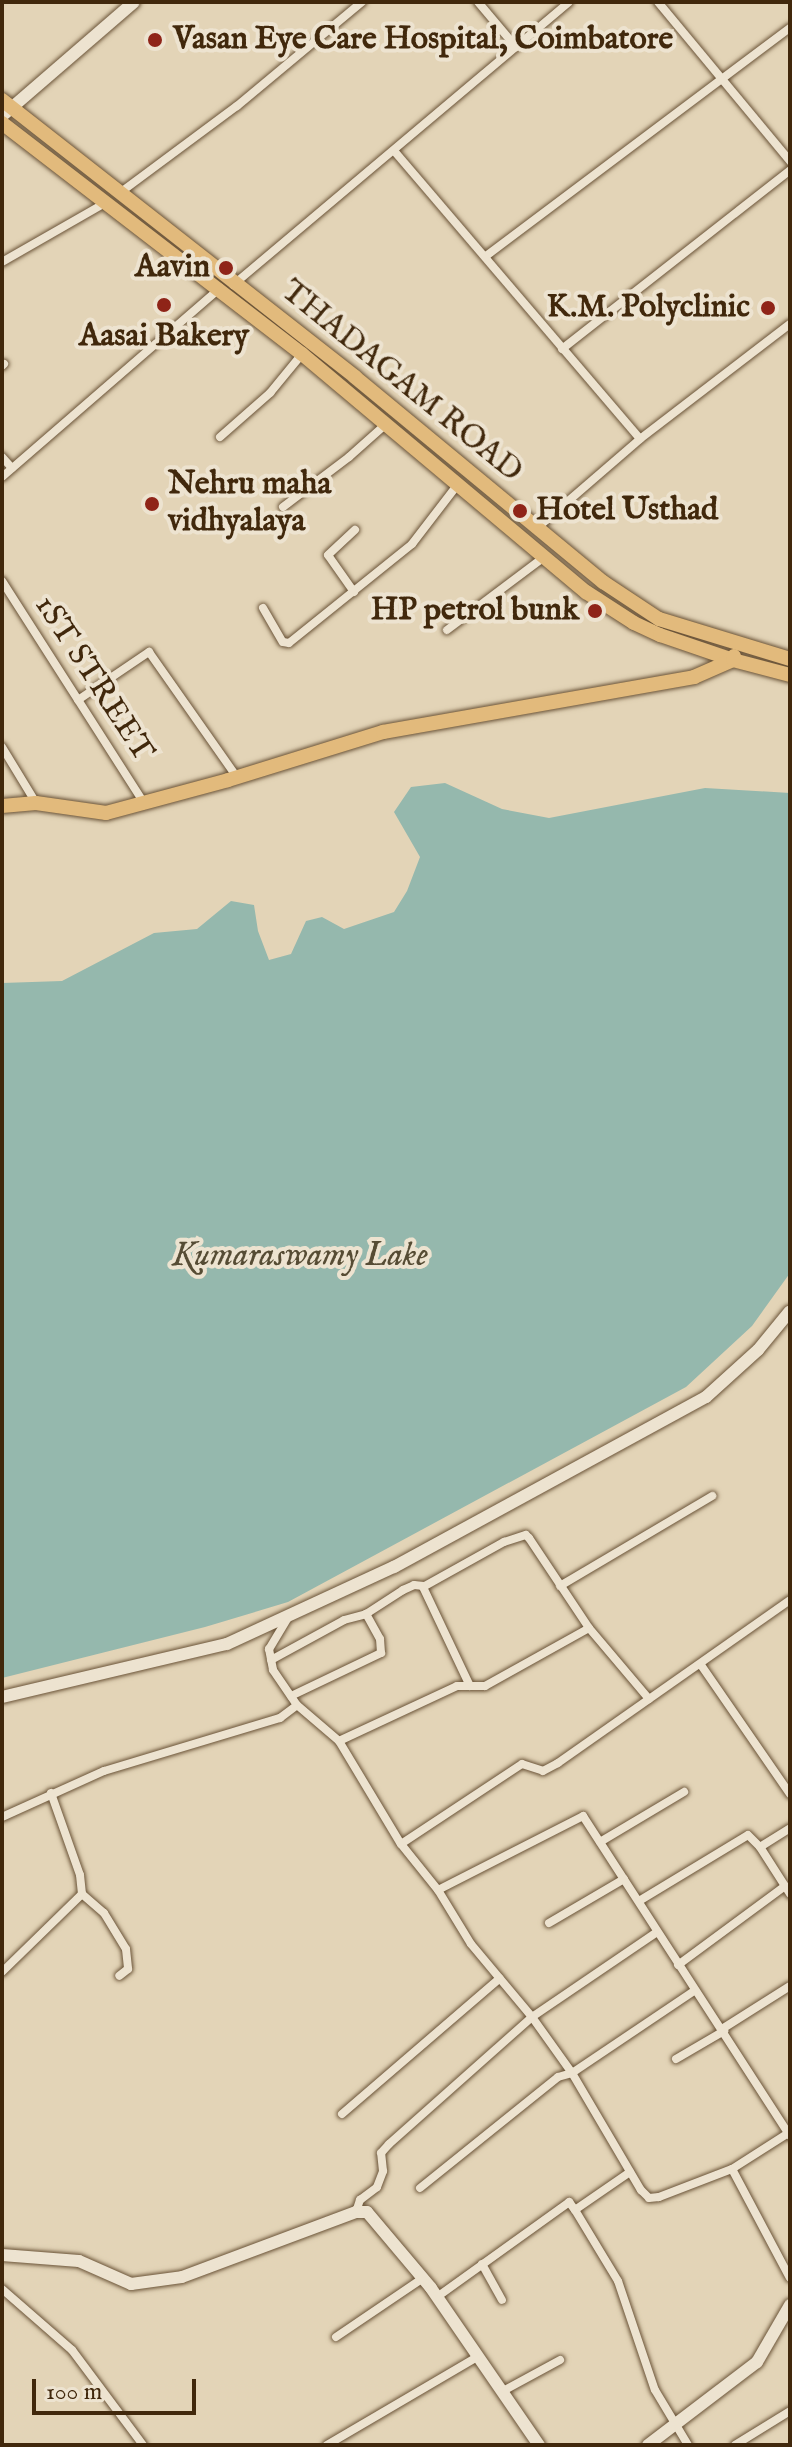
<!DOCTYPE html>
<html>
<head>
<meta charset="utf-8">
<style>
	body { margin:0 }
	#map { position:relative; width:792px; height:2447px; overflow:hidden; background:#e3d4b7; font-family:"IM FELL English",serif }
	div>[style] { position:absolute }
	.water>* { inset:0; background:#95b8ad }
	.roads { filter:drop-shadow(0 0 2px #6a5337) drop-shadow(0 0 2px #6a5337) }
	.street>* { height:8px; margin:-4px; padding:0 4px; transform-origin:4px; border-radius:4px; background:#ede3d0 }
	.secondary>* { height:12px; margin:-6px; padding:0 6px; transform-origin:6px; border-radius:6px; background:#ede3d0 }
	.primary>* { height:14px; margin:-7px; padding:0 7px; transform-origin:7px; border-radius:7px; background:#e2ba7c }
	.dots>* { width:22px; height:22px; translate:-50% -50%; box-sizing:border-box; border:4px solid #ede3d0; border-radius:50% }
	span { translate:-50% -50%; white-space:nowrap; text-align:center; line-height:1.15; -webkit-text-stroke:8px #ede3d0; paint-order:stroke }
	.poi-label { font-size:32px; color:#41280c; font-weight:700 }
	.left { translate:0 -50%; text-align:left }
	.right { translate:-100% -50%; text-align:right }
	.street-label { font-size:32px; color:#41280c }
	.water-label { font-size:34px; color:#564c34; font-style:italic }
	.frame { position:absolute; inset:0; border:4px solid #41280c; pointer-events:none }
	.scale { position:absolute; left:32px; top:2379px; width:164px; height:36px; box-sizing:border-box; border:4px solid #41280c; border-top:0; padding-left:10px; font-size:24px; line-height:28px; white-space:nowrap; color:#41280c; -webkit-text-stroke:6px #ede3d0; paint-order:stroke }
</style>
</head>
<body>
<div id="map">
	<div class="water">
		<i style="clip-path:polygon(445px 783px,502px 809px,549px 818px,705px 788px,790px 793px,790px 1273px,752px 1326px,686px 1387px,288px 1602px,205px 1627px,2px 1678px,2px 983px,62px 981px,154px 933px,197px 929px,231px 901px,254px 905px,258px 931px,269px 960px,291px 954px,306px 921px,322px 917px,344px 929px,394px 912px,407px 891px,420px 857px,394px 812px,411px 787px)"></i>
	</div>
	<div class="roads">
		<div class="street">
			<i style="left:478px;top:2px;width:59px;rotate:49.8deg"></i>
			<i style="left:658px;top:2px;width:207px;rotate:50.3deg"></i>
			<i style="left:395px;top:152px;width:377px;rotate:49.5deg"></i>
			<i style="left:121px;top:192px;width:144px;rotate:-36.6deg"></i>
			<i style="left:237px;top:106px;width:163px;rotate:-39.8deg"></i>
			<i style="left:486px;top:256px;width:380px;rotate:-36.9deg"></i>
			<i style="left:2px;top:262px;width:119px;rotate:-29.8deg"></i>
			<i style="left:233px;top:285px;width:439px;rotate:-40.1deg"></i>
			<i style="left:562px;top:349px;width:290px;rotate:-38.1deg"></i>
			<i style="left:2px;top:366px;width:3px;rotate:-45deg"></i>
			<i style="left:220px;top:437px;width:67px;rotate:-41.3deg"></i>
			<i style="left:270px;top:393px;width:50px;rotate:-50.6deg"></i>
			<i style="left:2px;top:457px;width:15px;rotate:48deg"></i>
			<i style="left:2px;top:477px;width:289px;rotate:-40.9deg"></i>
			<i style="left:283px;top:507px;width:83px;rotate:-37.1deg"></i>
			<i style="left:349px;top:457px;width:50px;rotate:-41.7deg"></i>
			<i style="left:537px;top:528px;width:136px;rotate:-40.8deg"></i>
			<i style="left:640px;top:439px;width:189px;rotate:-37.5deg"></i>
			<i style="left:2px;top:581px;width:264px;rotate:57.4deg"></i>
			<i style="left:354px;top:592px;width:45px;rotate:-125.1deg"></i>
			<i style="left:328px;top:555px;width:37px;rotate:-43deg"></i>
			<i style="left:263px;top:608px;width:39px;rotate:60deg"></i>
			<i style="left:283px;top:642px;width:6px;rotate:9deg"></i>
			<i style="left:289px;top:643px;width:158px;rotate:-38.8deg"></i>
			<i style="left:412px;top:544px;width:76px;rotate:-52.5deg"></i>
			<i style="left:447px;top:630px;width:120px;rotate:-36.9deg"></i>
			<i style="left:78px;top:700px;width:86px;rotate:-34.1deg"></i>
			<i style="left:149px;top:652px;width:153px;rotate:54.9deg"></i>
			<i style="left:2px;top:747px;width:66px;rotate:58.7deg"></i>
			<i style="left:560px;top:1586px;width:177px;rotate:-30.6deg"></i>
			<i style="left:289px;top:1616px;width:39px;rotate:121deg"></i>
			<i style="left:269px;top:1649px;width:21px;rotate:79deg"></i>
			<i style="left:273px;top:1670px;width:42px;rotate:55.6deg"></i>
			<i style="left:297px;top:1705px;width:55px;rotate:40.6deg"></i>
			<i style="left:339px;top:1741px;width:120px;rotate:59deg"></i>
			<i style="left:401px;top:1844px;width:59px;rotate:51.2deg"></i>
			<i style="left:438px;top:1890px;width:63px;rotate:58.6deg"></i>
			<i style="left:471px;top:1944px;width:95px;rotate:50.1deg"></i>
			<i style="left:532px;top:2017px;width:69px;rotate:54.5deg"></i>
			<i style="left:572px;top:2073px;width:136px;rotate:59.5deg"></i>
			<i style="left:641px;top:2190px;width:11px;rotate:45deg"></i>
			<i style="left:649px;top:2198px;width:10px;rotate:-6deg"></i>
			<i style="left:659px;top:2197px;width:78px;rotate:-21deg"></i>
			<i style="left:732px;top:2169px;width:123px;rotate:62deg"></i>
			<i style="left:271px;top:1660px;width:83px;rotate:-28.7deg"></i>
			<i style="left:344px;top:1620px;width:23px;rotate:-15deg"></i>
			<i style="left:366px;top:1614px;width:44px;rotate:-33deg"></i>
			<i style="left:403px;top:1590px;width:12px;rotate:-24deg"></i>
			<i style="left:414px;top:1585px;width:10px;rotate:6deg"></i>
			<i style="left:701px;top:1665px;width:157px;rotate:55.4deg"></i>
			<i style="left:470px;top:1686px;width:110px;rotate:-115.4deg"></i>
			<i style="left:423px;top:1587px;width:93px;rotate:-29.1deg"></i>
			<i style="left:504px;top:1542px;width:23px;rotate:-18deg"></i>
			<i style="left:526px;top:1535px;width:4px;rotate:45deg"></i>
			<i style="left:529px;top:1538px;width:108px;rotate:56.3deg"></i>
			<i style="left:291px;top:1696px;width:100px;rotate:-25.5deg"></i>
			<i style="left:381px;top:1653px;width:14px;rotate:-94deg"></i>
			<i style="left:380px;top:1639px;width:29px;rotate:-119deg"></i>
			<i style="left:339px;top:1741px;width:130px;rotate:-25deg"></i>
			<i style="left:457px;top:1686px;width:28px"></i>
			<i style="left:485px;top:1686px;width:119px;rotate:-29.1deg"></i>
			<i style="left:589px;top:1628px;width:93px;rotate:49.8deg"></i>
			<i style="left:2px;top:1817px;width:112px;rotate:-24.3deg"></i>
			<i style="left:104px;top:1771px;width:184px;rotate:-16.8deg"></i>
			<i style="left:280px;top:1718px;width:21px;rotate:-37deg"></i>
			<i style="left:600px;top:1842px;width:98px;rotate:-30.8deg"></i>
			<i style="left:401px;top:1844px;width:145px;rotate:-33.5deg"></i>
			<i style="left:522px;top:1764px;width:22px;rotate:18deg"></i>
			<i style="left:543px;top:1771px;width:17px;rotate:-28deg"></i>
			<i style="left:558px;top:1763px;width:284px;rotate:-35.1deg"></i>
			<i style="left:760px;top:1847px;width:56px;rotate:57.4deg"></i>
			<i style="left:438px;top:1890px;width:163px;rotate:-27deg"></i>
			<i style="left:583px;top:1816px;width:381px;rotate:57.1deg"></i>
			<i style="left:82px;top:1894px;width:29px;rotate:41deg"></i>
			<i style="left:104px;top:1913px;width:42px;rotate:58.6deg"></i>
			<i style="left:126px;top:1949px;width:20px;rotate:84deg"></i>
			<i style="left:128px;top:1969px;width:11px;rotate:142deg"></i>
			<i style="left:639px;top:1901px;width:127px;rotate:-31.2deg"></i>
			<i style="left:748px;top:1835px;width:17px;rotate:45deg"></i>
			<i style="left:760px;top:1847px;width:36px;rotate:-32deg"></i>
			<i style="left:549px;top:1923px;width:87px;rotate:-30.4deg"></i>
			<i style="left:678px;top:1965px;width:133px;rotate:-36.4deg"></i>
			<i style="left:2px;top:1972px;width:112px;rotate:-44.3deg"></i>
			<i style="left:82px;top:1894px;width:19px;rotate:-96deg"></i>
			<i style="left:80px;top:1875px;width:87px;rotate:-109.5deg"></i>
			<i style="left:722px;top:2029px;width:80px;rotate:-32.3deg"></i>
			<i style="left:676px;top:2059px;width:56px;rotate:-30.3deg"></i>
			<i style="left:342px;top:2114px;width:208px;rotate:-40.7deg"></i>
			<i style="left:732px;top:2169px;width:69px;rotate:-32.5deg"></i>
			<i style="left:630px;top:2172px;width:67px;rotate:145.4deg"></i>
			<i style="left:575px;top:2210px;width:83px;rotate:58.8deg"></i>
			<i style="left:618px;top:2281px;width:115px;rotate:71.3deg"></i>
			<i style="left:655px;top:2390px;width:64px;rotate:59deg"></i>
			<i style="left:420px;top:2188px;width:177px;rotate:-38.8deg"></i>
			<i style="left:558px;top:2077px;width:15px;rotate:-16deg"></i>
			<i style="left:572px;top:2073px;width:147px;rotate:-33.9deg"></i>
			<i style="left:356px;top:2212px;width:13px;rotate:-72deg"></i>
			<i style="left:360px;top:2200px;width:21px;rotate:-37deg"></i>
			<i style="left:377px;top:2187px;width:17px;rotate:-69deg"></i>
			<i style="left:383px;top:2171px;width:18px;rotate:-96deg"></i>
			<i style="left:381px;top:2153px;width:12px;rotate:-48deg"></i>
			<i style="left:389px;top:2144px;width:191px;rotate:-41.6deg"></i>
			<i style="left:532px;top:2017px;width:151px;rotate:-34.2deg"></i>
			<i style="left:482px;top:2264px;width:41px;rotate:60.9deg"></i>
			<i style="left:2px;top:2289px;width:93px;rotate:41.1deg"></i>
			<i style="left:72px;top:2350px;width:119px;rotate:53.2deg"></i>
			<i style="left:437px;top:2297px;width:163px;rotate:-35.7deg"></i>
			<i style="left:569px;top:2202px;width:10px;rotate:53deg"></i>
			<i style="left:336px;top:2337px;width:105px;rotate:-34.1deg"></i>
			<i style="left:503px;top:2391px;width:65px;rotate:-28.5deg"></i>
			<i style="left:327px;top:2445px;width:176px;rotate:-30.4deg"></i>
			<i style="left:735px;top:2445px;width:65px;rotate:-31.7deg"></i>
		</div>
		<div class="secondary">
			<i style="left:2px;top:116px;width:174px;rotate:-40.8deg"></i>
			<i style="left:2px;top:1697px;width:231px;rotate:-13.3deg"></i>
			<i style="left:227px;top:1644px;width:184px;rotate:-24.8deg"></i>
			<i style="left:394px;top:1567px;width:355px;rotate:-28.6deg"></i>
			<i style="left:706px;top:1397px;width:70px;rotate:-42.1deg"></i>
			<i style="left:758px;top:1350px;width:50px;rotate:-50.6deg"></i>
			<i style="left:2px;top:2255px;width:77px;rotate:4.5deg"></i>
			<i style="left:79px;top:2261px;width:57px;rotate:23.9deg"></i>
			<i style="left:131px;top:2284px;width:51px;rotate:-7.8deg"></i>
			<i style="left:182px;top:2277px;width:186px;rotate:-20.5deg"></i>
			<i style="left:356px;top:2212px;width:11px"></i>
			<i style="left:367px;top:2212px;width:99px;rotate:49.9deg"></i>
			<i style="left:431px;top:2288px;width:191px;rotate:55.5deg"></i>
			<i style="left:648px;top:2445px;width:137px;rotate:-37.3deg"></i>
			<i style="left:757px;top:2362px;width:66px;rotate:-59.9deg"></i>
		</div>
		<div class="primary">
			<i style="left:2px;top:100px;width:449px;rotate:38.1deg"></i>
			<i style="left:355px;top:377px;width:322px;rotate:39.6deg"></i>
			<i style="left:603px;top:582px;width:67px;rotate:33.5deg"></i>
			<i style="left:659px;top:619px;width:137px;rotate:17deg"></i>
			<i style="left:2px;top:123px;width:379px;rotate:37.6deg"></i>
			<i style="left:302px;top:354px;width:371px;rotate:40deg"></i>
			<i style="left:586px;top:592px;width:57px;rotate:32.9deg"></i>
			<i style="left:634px;top:623px;width:29px;rotate:25deg"></i>
			<i style="left:660px;top:635px;width:77px;rotate:18.9deg"></i>
			<i style="left:733px;top:660px;width:59px;rotate:14.7deg"></i>
			<i style="left:2px;top:806px;width:34px;rotate:-5deg"></i>
			<i style="left:36px;top:803px;width:71px;rotate:8.1deg"></i>
			<i style="left:106px;top:813px;width:126px;rotate:-15.1deg"></i>
			<i style="left:228px;top:780px;width:162px;rotate:-17.2deg"></i>
			<i style="left:383px;top:732px;width:316px;rotate:-10deg"></i>
			<i style="left:694px;top:677px;width:43px;rotate:-23.6deg"></i>
			<i style="left:733px;top:660px;width:4px;rotate:-76deg"></i>
		</div>
	</div>
	<div class="dots">
		<i style="left:155px;top:40px;background:#8f2418"></i>
		<i style="left:226px;top:268px;background:#8f2418"></i>
		<i style="left:164px;top:305px;background:#8f2418"></i>
		<i style="left:768px;top:308px;background:#8f2418"></i>
		<i style="left:152px;top:504px;background:#8f2418"></i>
		<i style="left:520px;top:511px;background:#8f2418"></i>
		<i style="left:595px;top:611px;background:#8f2418"></i>
	</div>
	<div class="poi-label">
		<span class="left" style="left:173px;top:40px">Vasan Eye Care Hospital, Coimbatore</span>
		<span class="right" style="left:210px;top:268px">Aavin</span>
		<span class="right" style="left:750px;top:308px">K.M. Polyclinic</span>
		<span style="left:164px;top:337px">Aasai Bakery</span>
		<span class="left" style="left:168px;top:504px">Nehru maha<br>vidhyalaya</span>
		<span class="left" style="left:536px;top:511px">Hotel Usthad</span>
		<span class="right" style="left:579px;top:611px">HP petrol bunk</span>
	</div>
	<div class="street-label">
		<span style="left:401px;top:382px;rotate:39deg">THADAGAM ROAD</span>
		<span style="left:93px;top:679px;rotate:57deg">1ST STREET</span>
	</div>
	<div class="water-label">
		<span style="left:300px;top:1256px">Kumaraswamy Lake</span>
	</div>
	<div class="frame"></div>
	<div class="scale">100 m</div>
</div>
</body>
</html>
